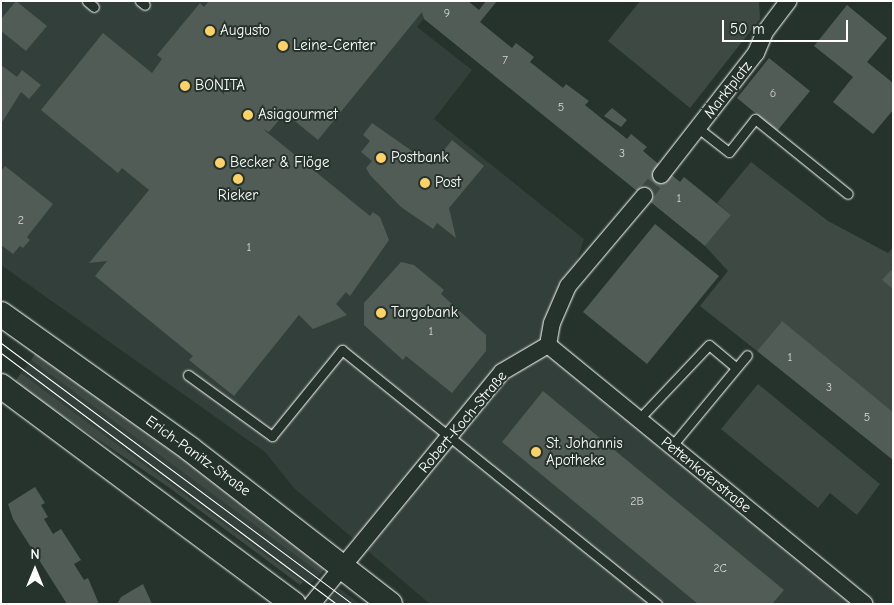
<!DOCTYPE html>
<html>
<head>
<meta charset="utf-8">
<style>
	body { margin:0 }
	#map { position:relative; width:894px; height:605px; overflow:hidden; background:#26332d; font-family:"Comic Neue",sans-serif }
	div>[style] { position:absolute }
	.built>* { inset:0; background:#333f3a }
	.green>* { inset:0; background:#3e4944 }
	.building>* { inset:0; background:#515c57 }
	.minor-tunnel>* { height:16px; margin-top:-8px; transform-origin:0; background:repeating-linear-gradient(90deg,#3c4742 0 16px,transparent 0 24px) }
	.roads { filter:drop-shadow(0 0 1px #fff) drop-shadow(0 0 1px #fff) }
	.service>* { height:9px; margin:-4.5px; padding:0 4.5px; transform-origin:4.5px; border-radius:4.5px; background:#26332d }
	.minor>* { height:16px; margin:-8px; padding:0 8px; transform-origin:8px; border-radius:8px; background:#26332d }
	.secondary>* { height:24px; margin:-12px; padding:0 12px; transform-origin:12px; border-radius:12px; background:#26332d }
	.tram>* { height:1px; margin:-0.5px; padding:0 0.5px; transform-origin:0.5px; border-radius:0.5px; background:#fff }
	.dots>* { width:14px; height:14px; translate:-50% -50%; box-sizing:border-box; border:2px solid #26332d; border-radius:50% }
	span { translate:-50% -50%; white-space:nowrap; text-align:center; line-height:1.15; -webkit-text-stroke:4px #26332d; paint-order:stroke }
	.number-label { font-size:12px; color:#d4d6d5 }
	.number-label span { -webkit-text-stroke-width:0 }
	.poi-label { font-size:15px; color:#fff }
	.left { translate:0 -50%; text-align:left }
	.street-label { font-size:15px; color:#fff }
	.frame { position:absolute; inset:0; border:2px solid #fff; pointer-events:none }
	.north { position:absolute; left:10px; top:545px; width:50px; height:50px; -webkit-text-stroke:4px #26332d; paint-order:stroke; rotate:0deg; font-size:14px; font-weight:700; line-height:20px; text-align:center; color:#fff }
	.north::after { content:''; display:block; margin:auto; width:18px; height:22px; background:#fff; clip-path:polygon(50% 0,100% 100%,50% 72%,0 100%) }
	.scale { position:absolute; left:722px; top:20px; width:126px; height:22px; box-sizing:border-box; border:2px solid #fff; border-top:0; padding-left:6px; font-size:15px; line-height:18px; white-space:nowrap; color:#fff; -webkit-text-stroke:4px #26332d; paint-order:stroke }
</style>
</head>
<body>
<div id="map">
	<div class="built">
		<i style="clip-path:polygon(6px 1px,438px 1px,417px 27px,472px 70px,434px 119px,584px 239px,549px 345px,864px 604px,430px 604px,294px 488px,265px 452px,1px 265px,1px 7px)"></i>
		<i style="clip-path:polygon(31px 360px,176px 464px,321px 574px,309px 585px,303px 582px,21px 373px)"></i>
		<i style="clip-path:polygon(339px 588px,360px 604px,331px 604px,328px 601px)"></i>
	</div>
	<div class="green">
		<i style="clip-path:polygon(640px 1px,759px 1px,760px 19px,690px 108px,608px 41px)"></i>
		<i style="clip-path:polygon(751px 162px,828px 221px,888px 253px,893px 247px,893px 272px,883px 280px,893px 289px,893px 412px,781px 322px,757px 351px,700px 306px,728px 271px,705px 246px,731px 215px,717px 203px)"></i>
		<i style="clip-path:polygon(37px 351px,327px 565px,321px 574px,31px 360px)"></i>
		<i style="clip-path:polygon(21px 373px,303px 582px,300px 585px,167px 486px,14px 383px)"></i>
		<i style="clip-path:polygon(758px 384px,880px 484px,857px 515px,830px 493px,818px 508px,721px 429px)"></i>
	</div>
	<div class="building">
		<i style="clip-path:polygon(16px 1px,47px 26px,26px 51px,1px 31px,1px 19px)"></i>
		<i style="clip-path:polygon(209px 1px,468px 1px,479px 10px,486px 1px,497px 1px,480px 22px,512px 48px,516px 43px,534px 57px,530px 62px,563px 88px,566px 84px,589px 101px,585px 105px,627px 139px,631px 134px,647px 147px,643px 151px,680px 182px,684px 177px,731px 215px,705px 246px,424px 19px,422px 12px,318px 140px,285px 113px,269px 132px,263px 129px,370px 216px,373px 212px,380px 217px,389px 240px,350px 296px,346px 292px,336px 304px,347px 315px,313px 329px,299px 315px,234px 396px,189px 360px,193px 356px,95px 276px,107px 261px,89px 263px,149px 190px,122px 168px,118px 173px,41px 110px,103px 33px,152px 73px,162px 59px,157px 55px,200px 3px,204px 7px)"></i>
		<i style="clip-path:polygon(847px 5px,887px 38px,867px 62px,893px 83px,893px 110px,873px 134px,833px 102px,853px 77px,814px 46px)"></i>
		<i style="clip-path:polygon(769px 58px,810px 91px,777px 131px,737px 98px)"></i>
		<i style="clip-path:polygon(1px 65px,17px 77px,22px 70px,41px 85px,29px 99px,21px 92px,1px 124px)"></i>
		<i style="clip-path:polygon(612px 108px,627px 120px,621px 127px,604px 116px)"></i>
		<i style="clip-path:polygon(372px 123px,432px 165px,452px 140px,484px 166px,449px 208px,456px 238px,437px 223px,433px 229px,401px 207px,370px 175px,366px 168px,372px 161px,361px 152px,370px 141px,363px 135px)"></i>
		<i style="clip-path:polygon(5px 166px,53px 204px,27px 237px,30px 240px,23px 248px,20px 246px,13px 254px,1px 245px,1px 171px)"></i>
		<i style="clip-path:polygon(655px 224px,719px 276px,647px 364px,583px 312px)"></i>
		<i style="clip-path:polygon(401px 262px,414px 265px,444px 290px,441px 294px,486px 335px,486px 351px,452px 393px,406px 356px,403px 360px,364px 325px,364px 303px)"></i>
		<i style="clip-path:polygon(891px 270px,893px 272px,893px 289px,882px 280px)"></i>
		<i style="clip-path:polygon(782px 321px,893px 412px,893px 460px,757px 351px)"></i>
		<i style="clip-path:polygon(543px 391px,784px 590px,772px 604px,698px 604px,502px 442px)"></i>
		<i style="clip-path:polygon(35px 487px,45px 503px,41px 505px,48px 517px,44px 519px,53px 534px,61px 529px,81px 560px,74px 564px,84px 580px,88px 578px,99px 604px,67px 604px,13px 519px,8px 504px)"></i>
		<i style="clip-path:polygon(143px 584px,152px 604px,117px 604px,121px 597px)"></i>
	</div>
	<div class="minor-tunnel">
		<i style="left:644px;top:196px;width:27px;rotate:-51deg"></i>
	</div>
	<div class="roads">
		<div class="service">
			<i style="left:87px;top:1px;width:9px;rotate:41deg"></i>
			<i style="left:140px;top:1px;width:6px;rotate:39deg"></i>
			<i style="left:698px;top:128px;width:39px;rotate:38deg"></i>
			<i style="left:729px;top:152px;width:42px;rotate:-51.8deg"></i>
			<i style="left:755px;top:119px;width:119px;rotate:38.9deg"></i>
			<i style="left:188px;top:375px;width:104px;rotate:36deg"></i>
			<i style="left:272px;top:436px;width:111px;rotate:-50.9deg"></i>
			<i style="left:342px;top:350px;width:405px;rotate:38.9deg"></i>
			<i style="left:638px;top:420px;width:103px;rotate:-46.6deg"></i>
			<i style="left:709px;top:345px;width:35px;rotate:40deg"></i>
			<i style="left:671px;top:447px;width:119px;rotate:-50.4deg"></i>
		</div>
		<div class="minor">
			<i style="left:661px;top:175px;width:155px;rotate:-52.1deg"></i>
			<i style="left:756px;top:53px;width:23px;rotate:-67deg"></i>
			<i style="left:765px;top:32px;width:39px;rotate:-53deg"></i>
			<i style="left:548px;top:345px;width:409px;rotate:39.3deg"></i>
			<i style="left:312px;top:604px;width:300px;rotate:-50.7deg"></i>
			<i style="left:502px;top:372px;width:53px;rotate:-30.4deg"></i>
			<i style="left:548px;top:345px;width:22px;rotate:-80deg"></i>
			<i style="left:552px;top:323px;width:40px;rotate:-66.6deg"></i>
			<i style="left:568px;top:286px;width:118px;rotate:-49.8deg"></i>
		</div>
		<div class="secondary">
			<i style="left:1px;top:314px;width:232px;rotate:35.5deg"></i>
			<i style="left:190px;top:449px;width:253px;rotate:37.8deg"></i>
			<i style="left:1px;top:386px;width:365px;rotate:36.7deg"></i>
		</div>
	</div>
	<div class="tram">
		<i style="left:1px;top:343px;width:437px;rotate:36.6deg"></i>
		<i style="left:1px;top:353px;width:419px;rotate:36.8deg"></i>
	</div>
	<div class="dots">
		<i style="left:210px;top:31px;background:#ffd166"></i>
		<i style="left:283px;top:46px;background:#ffd166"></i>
		<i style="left:185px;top:86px;background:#ffd166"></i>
		<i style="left:248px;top:115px;background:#ffd166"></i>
		<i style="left:381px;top:158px;background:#ffd166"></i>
		<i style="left:220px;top:163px;background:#ffd166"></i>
		<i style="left:238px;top:179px;background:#ffd166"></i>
		<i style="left:425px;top:183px;background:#ffd166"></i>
		<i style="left:381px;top:313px;background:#ffd166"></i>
		<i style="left:536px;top:452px;background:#ffd166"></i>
	</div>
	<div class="number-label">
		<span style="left:447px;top:14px">9</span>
		<span style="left:505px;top:61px">7</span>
		<span style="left:773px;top:94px">6</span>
		<span style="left:561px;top:108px">5</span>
		<span style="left:622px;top:154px">3</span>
		<span style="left:679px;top:199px">1</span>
		<span style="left:21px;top:221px">2</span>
		<span style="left:249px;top:248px">1</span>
		<span style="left:431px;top:332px">1</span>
		<span style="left:790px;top:358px">1</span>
		<span style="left:829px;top:388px">3</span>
		<span style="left:867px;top:418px">5</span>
		<span style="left:637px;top:502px">2B</span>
		<span style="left:720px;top:569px">2C</span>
	</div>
	<div class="poi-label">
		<span class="left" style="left:220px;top:31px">Augusto</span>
		<span class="left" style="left:293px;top:46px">Leine-Center</span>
		<span class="left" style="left:195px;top:86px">BONITA</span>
		<span class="left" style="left:258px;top:115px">Asiagourmet</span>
		<span class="left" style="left:391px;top:158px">Postbank</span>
		<span class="left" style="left:230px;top:163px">Becker &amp; Flöge</span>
		<span class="left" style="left:435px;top:183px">Post</span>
		<span style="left:238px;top:196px">Rieker</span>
		<span class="left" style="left:391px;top:313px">Targobank</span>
		<span class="left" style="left:546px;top:452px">St. Johannis<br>Apotheke</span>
	</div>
	<div class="street-label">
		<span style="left:728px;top:90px;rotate:-52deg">Marktplatz</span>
		<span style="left:463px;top:422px;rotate:-50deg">Robert-Koch-Straße</span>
		<span style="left:198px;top:456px;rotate:36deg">Erich-Panitz-Straße</span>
		<span style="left:706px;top:475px;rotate:39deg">Pettenkoferstraße</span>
	</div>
	<div class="frame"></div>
	<div class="north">N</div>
	<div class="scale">50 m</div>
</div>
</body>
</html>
